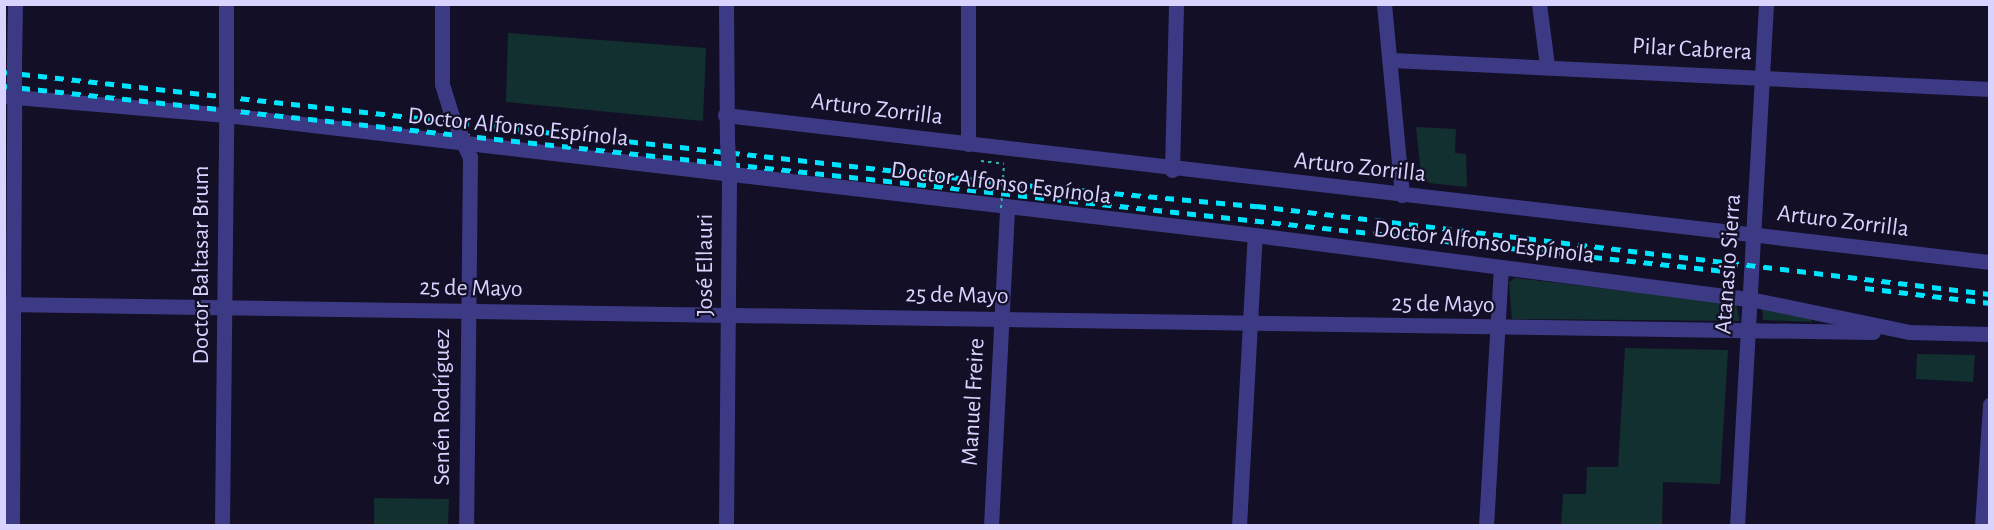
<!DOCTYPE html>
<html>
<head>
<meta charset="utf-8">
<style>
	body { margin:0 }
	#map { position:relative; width:1994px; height:530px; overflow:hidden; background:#130f26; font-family:"Alegreya Sans",sans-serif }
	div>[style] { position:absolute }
	.green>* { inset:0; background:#12302f }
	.path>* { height:2px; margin-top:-1px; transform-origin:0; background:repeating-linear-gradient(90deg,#2fb8b0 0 3px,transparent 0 7.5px) }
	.minor>* { height:15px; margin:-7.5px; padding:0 7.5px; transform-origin:7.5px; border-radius:7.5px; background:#3d3a85 }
	.rail>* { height:4.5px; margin-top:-2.25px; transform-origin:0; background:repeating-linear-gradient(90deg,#00e5ff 0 9px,transparent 0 17px) }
	.path-bridge>* { height:2px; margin-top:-1px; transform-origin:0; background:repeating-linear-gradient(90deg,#2fb8b0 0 3px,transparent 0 7.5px) }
	.minor-bridge>* { height:15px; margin:-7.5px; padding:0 7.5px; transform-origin:7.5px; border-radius:7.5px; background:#3d3a85 }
	span { translate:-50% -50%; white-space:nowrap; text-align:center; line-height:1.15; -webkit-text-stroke:4.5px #130f26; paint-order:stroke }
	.street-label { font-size:24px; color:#d9d4ff }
	.frame { position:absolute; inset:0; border:6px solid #d9d4ff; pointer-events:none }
</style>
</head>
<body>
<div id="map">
	<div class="green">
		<i style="clip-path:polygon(508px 33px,706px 48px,703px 121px,506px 102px)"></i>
		<i style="clip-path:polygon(1416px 127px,1456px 129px,1455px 153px,1466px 154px,1467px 187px,1429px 183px,1421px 175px)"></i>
		<i style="clip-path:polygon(1515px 278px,1736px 304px,1740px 321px,1512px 319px,1509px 282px)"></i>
		<i style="clip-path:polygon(1762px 307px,1803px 312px,1813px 322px,1763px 320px)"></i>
		<i style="clip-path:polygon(1625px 348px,1728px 350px,1720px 484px,1663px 482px,1662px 525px,1561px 525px,1563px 494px,1586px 494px,1587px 467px,1618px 467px)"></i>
		<i style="clip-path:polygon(1917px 354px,1975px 355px,1973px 382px,1916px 379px)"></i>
		<i style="clip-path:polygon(374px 498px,449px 499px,448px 525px,374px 525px)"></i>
	</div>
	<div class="path">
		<i style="left:981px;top:161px;width:23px;rotate:7deg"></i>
	</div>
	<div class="minor">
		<i style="left:442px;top:4px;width:80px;rotate:90deg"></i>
		<i style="left:442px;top:84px;width:28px;rotate:73deg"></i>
		<i style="left:726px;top:4px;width:136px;rotate:89.6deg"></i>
		<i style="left:1384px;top:4px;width:192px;rotate:84.6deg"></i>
		<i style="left:1539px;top:4px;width:62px;rotate:82.5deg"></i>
		<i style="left:1392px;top:60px;width:599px;rotate:2.78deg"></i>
		<i style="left:14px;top:65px;width:61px;rotate:-89.1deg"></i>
		<i style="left:226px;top:85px;width:81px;rotate:-90deg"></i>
		<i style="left:4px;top:96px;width:223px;rotate:4.9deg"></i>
		<i style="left:226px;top:115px;width:1036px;rotate:6.65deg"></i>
		<i style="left:1255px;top:235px;width:499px;rotate:7.4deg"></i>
		<i style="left:1750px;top:299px;width:162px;rotate:11.7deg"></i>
		<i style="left:1909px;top:332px;width:81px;rotate:1.4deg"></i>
		<i style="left:725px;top:115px;width:1274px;rotate:6.63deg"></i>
		<i style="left:462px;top:140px;width:19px;rotate:65deg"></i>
		<i style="left:470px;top:157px;width:369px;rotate:90.6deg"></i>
		<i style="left:968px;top:144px;width:140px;rotate:-90deg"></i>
		<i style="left:1172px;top:170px;width:166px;rotate:-88.6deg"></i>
		<i style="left:4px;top:304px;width:1869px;rotate:0.86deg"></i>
		<i style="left:12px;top:526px;width:429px;rotate:-89.7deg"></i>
		<i style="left:222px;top:526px;width:411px;rotate:-89.4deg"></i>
		<i style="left:726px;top:526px;width:353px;rotate:-89.5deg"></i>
		<i style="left:991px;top:526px;width:318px;rotate:-87.1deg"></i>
		<i style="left:1239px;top:526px;width:291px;rotate:-86.9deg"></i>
		<i style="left:1486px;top:526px;width:258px;rotate:-86.7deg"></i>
		<i style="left:1737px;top:526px;width:523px;rotate:-86.82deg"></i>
		<i style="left:1982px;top:526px;width:122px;rotate:-86.2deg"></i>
	</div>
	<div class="rail">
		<i style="left:4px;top:72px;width:1015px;rotate:6.33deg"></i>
		<i style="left:1013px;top:184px;width:245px;rotate:5.2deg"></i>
		<i style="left:1257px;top:206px;width:738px;rotate:6.85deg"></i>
		<i style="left:4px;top:86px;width:1740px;rotate:6.14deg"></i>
		<i style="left:1865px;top:288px;width:126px;rotate:6.8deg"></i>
	</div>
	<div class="path-bridge">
		<i style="left:1001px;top:208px;width:44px;rotate:-86.1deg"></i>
	</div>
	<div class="minor-bridge">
		<i style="left:14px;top:97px;width:32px;rotate:-90deg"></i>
		<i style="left:450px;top:111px;width:30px;rotate:66deg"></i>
		<i style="left:226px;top:115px;width:30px;rotate:-90deg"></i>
		<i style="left:727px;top:140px;width:33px;rotate:87deg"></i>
	</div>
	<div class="street-label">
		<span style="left:1692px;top:50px;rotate:3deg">Pilar Cabrera</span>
		<span style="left:877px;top:110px;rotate:7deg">Arturo Zorrilla</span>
		<span style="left:518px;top:128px;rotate:6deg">Doctor Alfonso Espínola</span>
		<span style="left:1360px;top:168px;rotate:6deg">Arturo Zorrilla</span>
		<span style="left:1001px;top:184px;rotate:7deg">Doctor Alfonso Espínola</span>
		<span style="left:1843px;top:222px;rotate:7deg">Arturo Zorrilla</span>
		<span style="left:1484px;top:243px;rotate:7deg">Doctor Alfonso Espínola</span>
		<span style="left:1729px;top:264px;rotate:-86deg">Atanasio Sierra</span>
		<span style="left:202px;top:265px;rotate:-90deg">Doctor Baltasar Brum</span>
		<span style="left:706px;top:265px;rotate:-90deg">José Ellauri</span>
		<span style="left:471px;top:289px;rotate:1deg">25 de Mayo</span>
		<span style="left:957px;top:296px;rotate:1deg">25 de Mayo</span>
		<span style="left:1443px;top:305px;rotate:1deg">25 de Mayo</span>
		<span style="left:974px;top:402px;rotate:-87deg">Manuel Freire</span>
		<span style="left:443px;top:407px;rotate:-90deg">Senén Rodríguez</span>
	</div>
	<div class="frame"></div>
</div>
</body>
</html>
